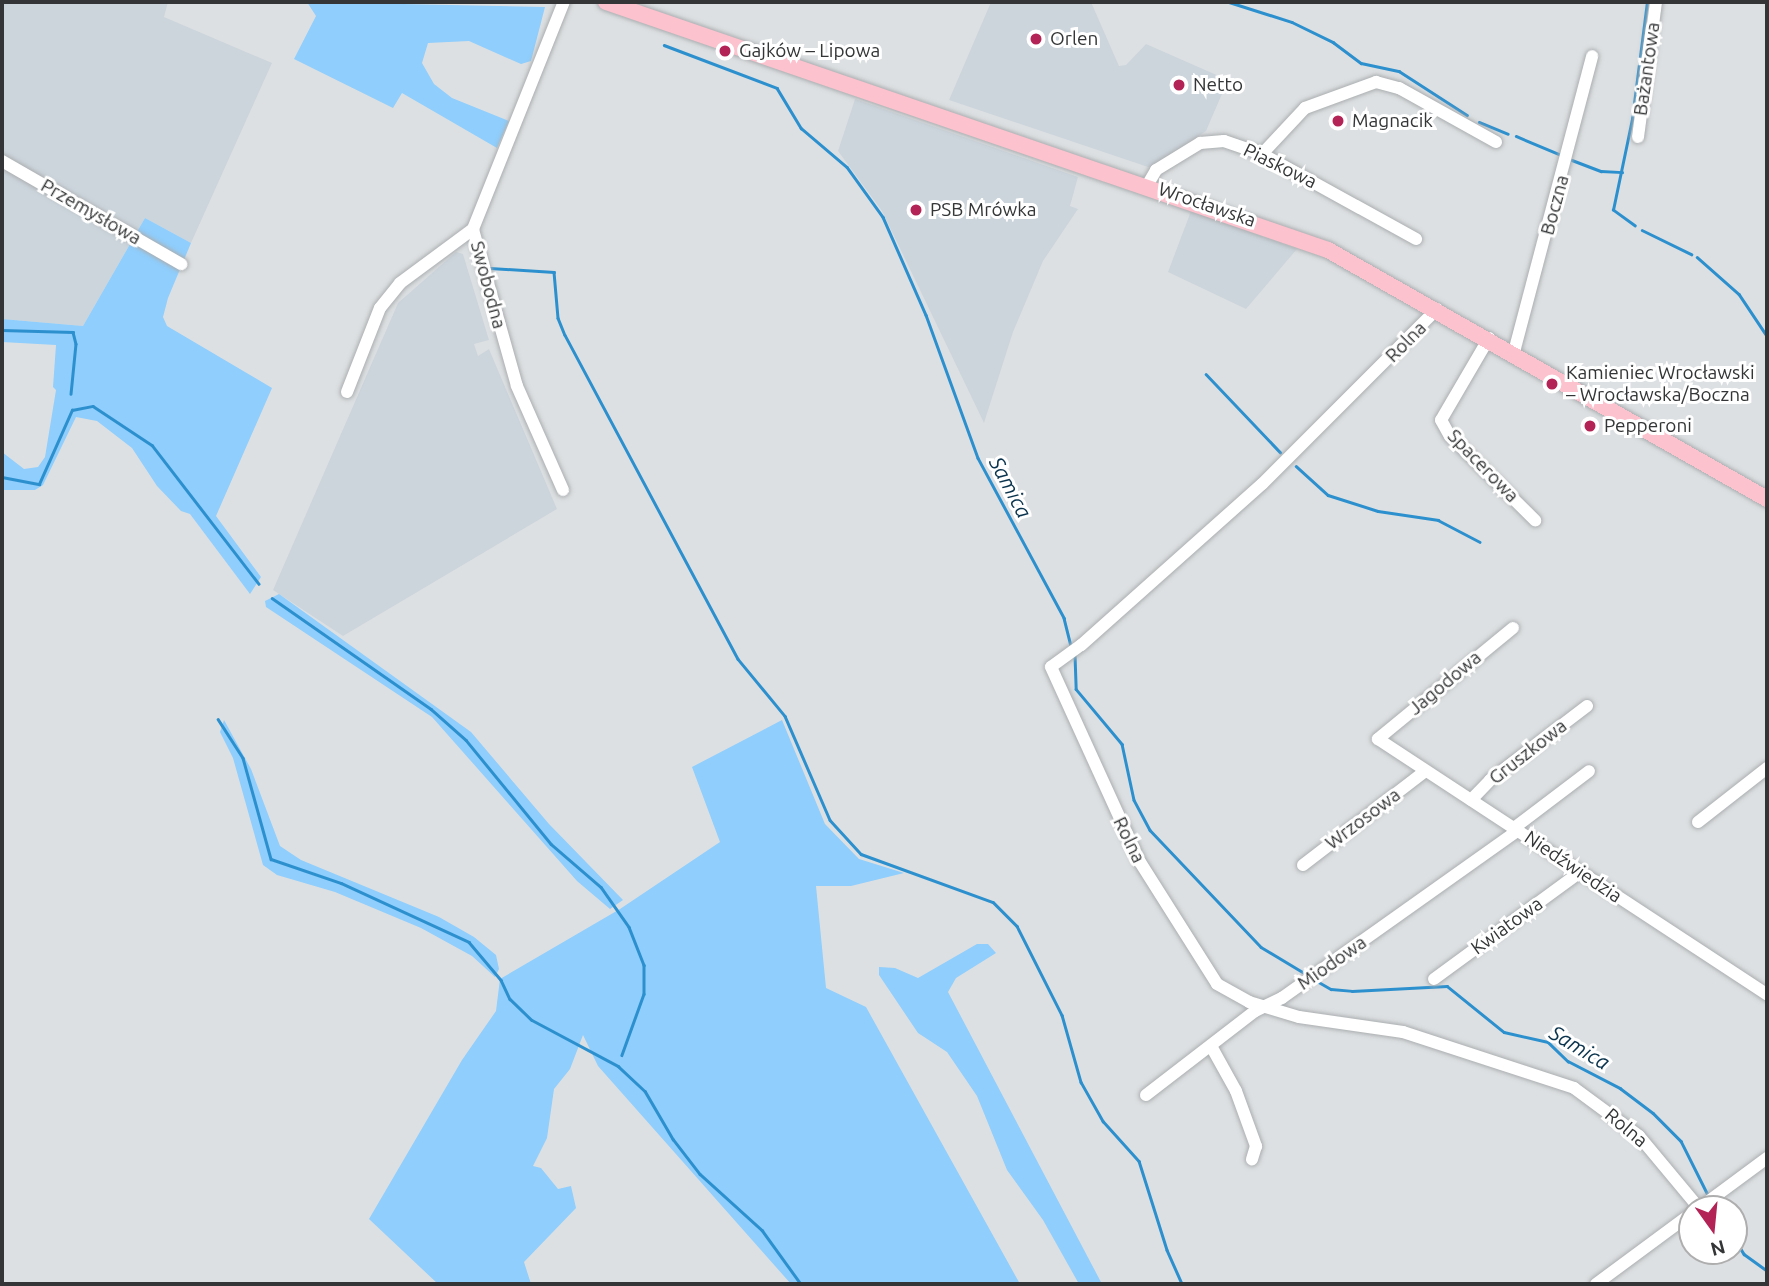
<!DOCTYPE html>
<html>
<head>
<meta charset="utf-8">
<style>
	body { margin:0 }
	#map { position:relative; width:1769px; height:1286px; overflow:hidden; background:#dde0e2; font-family:Ubuntu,sans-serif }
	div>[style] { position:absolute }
	.built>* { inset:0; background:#ccd5dc }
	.green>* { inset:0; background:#8fcefd }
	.stream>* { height:2.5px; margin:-1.25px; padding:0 1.25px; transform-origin:1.25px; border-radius:1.25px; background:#2d90ce }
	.roads { filter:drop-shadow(0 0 2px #abaeb0) drop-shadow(0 0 2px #abaeb0) }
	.minor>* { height:12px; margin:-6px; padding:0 6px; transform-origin:6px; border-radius:6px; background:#fff }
	.major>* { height:16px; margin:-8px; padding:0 8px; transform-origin:8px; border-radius:8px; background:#fcc2ce }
	.dots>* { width:19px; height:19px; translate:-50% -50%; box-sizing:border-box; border:4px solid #fff; border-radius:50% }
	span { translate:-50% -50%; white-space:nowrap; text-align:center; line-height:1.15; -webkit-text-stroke:6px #fff; paint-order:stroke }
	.poi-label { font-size:19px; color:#343536 }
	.left { translate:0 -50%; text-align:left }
	.street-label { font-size:19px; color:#343536 }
	.water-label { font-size:21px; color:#0a334d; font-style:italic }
	.frame { position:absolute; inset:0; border:4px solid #343536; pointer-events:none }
	.north { position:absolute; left:1678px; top:1195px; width:70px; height:70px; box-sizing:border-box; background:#fff; border:2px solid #aeaeaf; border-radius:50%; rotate:165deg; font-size:19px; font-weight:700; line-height:28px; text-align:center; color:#343536 }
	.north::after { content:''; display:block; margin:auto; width:24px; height:32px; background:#b32355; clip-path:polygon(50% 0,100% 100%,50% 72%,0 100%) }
</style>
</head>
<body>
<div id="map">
	<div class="built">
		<i style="clip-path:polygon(2px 2px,168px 2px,164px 17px,272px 63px,191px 243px,145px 218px,83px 326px,2px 319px)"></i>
		<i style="clip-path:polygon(991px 2px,1091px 2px,1119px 66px,1126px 65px,1146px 44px,1228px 80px,1206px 131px,1151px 168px,949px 100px)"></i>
		<i style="clip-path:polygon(855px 99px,1078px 177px,1070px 206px,1078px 209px,1043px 261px,1013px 332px,984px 423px,882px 211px,838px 151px)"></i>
		<i style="clip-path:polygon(1191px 211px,1297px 249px,1246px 309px,1168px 272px)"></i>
		<i style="clip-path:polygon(456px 252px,463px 254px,489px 340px,474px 344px,478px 356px,489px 349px,557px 509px,343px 636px,273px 590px,398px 303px)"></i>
	</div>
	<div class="green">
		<i style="clip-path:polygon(307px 2px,545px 7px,531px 61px,521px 64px,469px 41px,428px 43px,422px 63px,434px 84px,452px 98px,509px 121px,497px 148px,402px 93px,393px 108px,294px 59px,316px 16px)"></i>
		<i style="clip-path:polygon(145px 218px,191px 243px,168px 298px,163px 317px,167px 326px,272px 388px,216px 516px,261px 577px,250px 594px,190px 514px,181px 511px,157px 486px,132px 448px,97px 421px,76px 417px,43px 485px,35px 490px,2px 490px,2px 452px,24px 469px,38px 467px,45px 457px,56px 390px,53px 387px,56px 345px,2px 342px,2px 319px,83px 326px)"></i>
		<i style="clip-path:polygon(279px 594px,471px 732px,549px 824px,623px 900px,610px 909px,577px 881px,432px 717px,266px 607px,265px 601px)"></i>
		<i style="clip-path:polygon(224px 720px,251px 769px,280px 846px,301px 860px,439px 917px,474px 937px,496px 955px,499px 969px,495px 977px,472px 956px,421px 928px,335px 892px,277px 875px,263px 865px,233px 758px,220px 732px)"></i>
		<i style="clip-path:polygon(782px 720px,825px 824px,859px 859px,904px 873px,851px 886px,816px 886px,826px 988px,866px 1007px,1020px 1284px,791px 1284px,598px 1066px,583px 1035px,570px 1069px,554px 1089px,547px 1138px,533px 1166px,541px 1168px,558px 1189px,571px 1186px,576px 1208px,524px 1262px,531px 1284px,438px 1284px,369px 1219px,462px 1060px,496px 1011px,500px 979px,620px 909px,720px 842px,692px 767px)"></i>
		<i style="clip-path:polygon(977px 944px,988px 944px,996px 953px,956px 978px,948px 992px,1102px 1284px,1079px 1284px,1043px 1220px,1007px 1170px,977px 1096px,947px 1052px,918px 1033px,879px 975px,879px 967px,895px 968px,918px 978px)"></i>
	</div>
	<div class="stream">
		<i style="left:1229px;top:2px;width:66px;rotate:17.6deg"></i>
		<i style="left:1292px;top:22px;width:46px;rotate:26deg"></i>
		<i style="left:1333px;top:42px;width:35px;rotate:37deg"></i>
		<i style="left:1361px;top:63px;width:39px;rotate:12deg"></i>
		<i style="left:1399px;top:71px;width:81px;rotate:32.9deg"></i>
		<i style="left:664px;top:45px;width:121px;rotate:20.8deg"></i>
		<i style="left:777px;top:88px;width:47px;rotate:59deg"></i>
		<i style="left:801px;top:128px;width:60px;rotate:40.3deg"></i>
		<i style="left:847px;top:167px;width:62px;rotate:54.2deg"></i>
		<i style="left:883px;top:217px;width:107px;rotate:66.3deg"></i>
		<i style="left:926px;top:315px;width:152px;rotate:70deg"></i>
		<i style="left:978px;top:458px;width:182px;rotate:61.7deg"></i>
		<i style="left:1064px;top:618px;width:29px;rotate:76deg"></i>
		<i style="left:1479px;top:122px;width:31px;rotate:22deg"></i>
		<i style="left:1516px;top:136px;width:49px;rotate:22.9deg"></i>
		<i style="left:1572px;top:160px;width:31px;rotate:21deg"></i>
		<i style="left:1601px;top:171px;width:21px;rotate:3deg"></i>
		<i style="left:1635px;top:226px;width:27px;rotate:-144deg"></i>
		<i style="left:1613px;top:210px;width:93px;rotate:-78.2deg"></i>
		<i style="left:1632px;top:119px;width:118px;rotate:-82.7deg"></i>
		<i style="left:1642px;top:230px;width:55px;rotate:26.1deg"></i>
		<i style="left:1697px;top:257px;width:56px;rotate:41.4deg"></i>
		<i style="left:1739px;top:294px;width:50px;rotate:56.3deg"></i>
		<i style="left:490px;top:268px;width:64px;rotate:3.6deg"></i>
		<i style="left:554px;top:272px;width:46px;rotate:85deg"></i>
		<i style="left:558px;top:318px;width:18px;rotate:68deg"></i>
		<i style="left:565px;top:335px;width:367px;rotate:61.9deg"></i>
		<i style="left:738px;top:659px;width:74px;rotate:50.5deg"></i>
		<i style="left:785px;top:716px;width:113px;rotate:66.6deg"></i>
		<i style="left:830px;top:820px;width:46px;rotate:47.6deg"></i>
		<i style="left:861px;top:854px;width:140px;rotate:20deg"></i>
		<i style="left:993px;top:902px;width:34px;rotate:45deg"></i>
		<i style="left:1017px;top:926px;width:100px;rotate:63.2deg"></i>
		<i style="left:1062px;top:1015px;width:70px;rotate:74.2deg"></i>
		<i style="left:1081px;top:1082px;width:45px;rotate:60.6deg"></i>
		<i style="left:1103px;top:1121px;width:54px;rotate:48deg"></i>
		<i style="left:1139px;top:1161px;width:93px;rotate:72.5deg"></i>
		<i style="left:1167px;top:1250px;width:37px;rotate:66deg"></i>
		<i style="left:2px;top:330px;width:71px;rotate:1.6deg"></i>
		<i style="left:73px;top:332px;width:12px;rotate:76deg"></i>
		<i style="left:76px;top:344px;width:50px;rotate:95.7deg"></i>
		<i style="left:1206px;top:374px;width:108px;rotate:46.5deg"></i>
		<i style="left:1296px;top:466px;width:43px;rotate:42.2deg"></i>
		<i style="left:1328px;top:495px;width:52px;rotate:17.7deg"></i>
		<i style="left:1378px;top:511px;width:61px;rotate:8.5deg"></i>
		<i style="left:1438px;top:520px;width:47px;rotate:27.6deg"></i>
		<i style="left:2px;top:477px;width:38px;rotate:11deg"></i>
		<i style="left:39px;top:484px;width:81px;rotate:-66deg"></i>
		<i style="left:72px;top:410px;width:21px;rotate:-11deg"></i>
		<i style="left:93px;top:406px;width:71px;rotate:33.5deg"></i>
		<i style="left:152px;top:445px;width:175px;rotate:52.4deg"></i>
		<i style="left:272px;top:598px;width:194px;rotate:34.9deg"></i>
		<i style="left:431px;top:709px;width:47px;rotate:41.5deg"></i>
		<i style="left:466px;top:740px;width:134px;rotate:50.7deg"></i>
		<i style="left:551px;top:844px;width:66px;rotate:40.7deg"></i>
		<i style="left:601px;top:887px;width:49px;rotate:55deg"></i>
		<i style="left:629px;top:927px;width:41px;rotate:68.5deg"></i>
		<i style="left:644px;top:965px;width:29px;rotate:90deg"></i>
		<i style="left:644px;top:994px;width:65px;rotate:109.8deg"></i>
		<i style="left:1075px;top:655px;width:34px;rotate:88deg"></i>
		<i style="left:1076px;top:689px;width:72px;rotate:50.1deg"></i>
		<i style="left:1122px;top:744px;width:57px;rotate:77.9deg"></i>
		<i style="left:1134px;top:800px;width:34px;rotate:62deg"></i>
		<i style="left:1150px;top:830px;width:161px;rotate:46.5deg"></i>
		<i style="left:1261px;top:947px;width:52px;rotate:31deg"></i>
		<i style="left:218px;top:719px;width:46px;rotate:57.3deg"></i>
		<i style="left:243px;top:758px;width:105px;rotate:74.5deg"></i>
		<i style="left:271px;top:859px;width:74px;rotate:18.9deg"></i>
		<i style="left:341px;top:883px;width:141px;rotate:24.7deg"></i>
		<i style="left:469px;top:942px;width:50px;rotate:49.9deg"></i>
		<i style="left:501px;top:980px;width:21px;rotate:65deg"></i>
		<i style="left:510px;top:999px;width:30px;rotate:44deg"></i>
		<i style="left:532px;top:1020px;width:98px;rotate:28.1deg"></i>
		<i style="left:618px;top:1066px;width:37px;rotate:43deg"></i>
		<i style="left:645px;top:1091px;width:56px;rotate:59.7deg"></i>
		<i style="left:673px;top:1139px;width:44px;rotate:52.4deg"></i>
		<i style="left:700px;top:1174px;width:84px;rotate:42.1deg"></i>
		<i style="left:762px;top:1230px;width:67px;rotate:54.2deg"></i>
		<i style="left:1317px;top:981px;width:16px;rotate:30deg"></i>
		<i style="left:1331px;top:989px;width:21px;rotate:5deg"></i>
		<i style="left:1352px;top:991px;width:95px;rotate:-3deg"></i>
		<i style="left:1447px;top:986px;width:73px;rotate:38.9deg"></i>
		<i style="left:1504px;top:1032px;width:45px;rotate:12.8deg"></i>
		<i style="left:1548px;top:1042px;width:28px;rotate:44deg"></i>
		<i style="left:1568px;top:1061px;width:59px;rotate:27.4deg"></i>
		<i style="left:1620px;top:1088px;width:41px;rotate:37.1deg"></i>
		<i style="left:1653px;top:1113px;width:40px;rotate:45deg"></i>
		<i style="left:1681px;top:1141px;width:60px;rotate:63.4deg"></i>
		<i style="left:1734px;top:1238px;width:19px;rotate:58deg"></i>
		<i style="left:1744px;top:1254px;width:29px;rotate:36deg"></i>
	</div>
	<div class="roads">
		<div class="minor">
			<i style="left:1638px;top:137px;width:136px;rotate:-82.4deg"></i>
			<i style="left:1262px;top:154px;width:63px;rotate:-46.9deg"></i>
			<i style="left:1305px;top:108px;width:76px;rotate:-20.1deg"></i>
			<i style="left:1376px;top:82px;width:24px;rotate:15deg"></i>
			<i style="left:1399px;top:88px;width:111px;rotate:29.1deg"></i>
			<i style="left:2px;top:161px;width:207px;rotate:29.9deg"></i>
			<i style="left:1148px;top:184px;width:16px;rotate:-60deg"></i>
			<i style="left:1156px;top:170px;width:52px;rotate:-31.5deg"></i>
			<i style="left:1200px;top:143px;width:24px;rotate:-5deg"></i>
			<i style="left:1224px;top:141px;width:40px;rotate:18.9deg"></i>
			<i style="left:1262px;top:154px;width:176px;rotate:28.9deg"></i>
			<i style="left:1437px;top:309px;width:247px;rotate:135deg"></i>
			<i style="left:1262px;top:484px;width:242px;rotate:138.3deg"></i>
			<i style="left:1081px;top:645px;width:37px;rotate:144deg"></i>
			<i style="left:1051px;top:667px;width:214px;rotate:65.5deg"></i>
			<i style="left:1140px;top:862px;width:144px;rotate:57.7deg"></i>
			<i style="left:1217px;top:984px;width:37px;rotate:29deg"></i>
			<i style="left:1249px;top:1002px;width:52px;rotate:16.7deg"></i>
			<i style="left:1299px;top:1017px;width:105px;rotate:8.2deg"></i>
			<i style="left:1403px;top:1032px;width:180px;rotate:18.1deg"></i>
			<i style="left:1574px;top:1088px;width:81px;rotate:36.4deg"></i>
			<i style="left:1639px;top:1136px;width:94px;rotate:50.2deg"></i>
			<i style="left:1489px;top:338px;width:95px;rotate:120.3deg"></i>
			<i style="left:1441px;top:420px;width:18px;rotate:61deg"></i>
			<i style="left:1450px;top:436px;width:120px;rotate:44.7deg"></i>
			<i style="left:1514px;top:352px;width:306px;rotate:-75.2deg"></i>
			<i style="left:347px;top:392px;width:90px;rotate:-68.6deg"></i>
			<i style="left:380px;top:308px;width:32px;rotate:-51deg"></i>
			<i style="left:400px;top:283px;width:91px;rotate:-36.5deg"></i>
			<i style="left:563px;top:490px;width:114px;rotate:-113.9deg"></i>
			<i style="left:517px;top:386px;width:163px;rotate:-105.7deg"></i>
			<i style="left:473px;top:229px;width:245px;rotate:-68.2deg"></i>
			<i style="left:1513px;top:628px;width:175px;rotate:140.6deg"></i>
			<i style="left:1378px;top:739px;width:466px;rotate:33.3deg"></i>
			<i style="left:1471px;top:800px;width:28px;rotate:-46deg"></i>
			<i style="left:1490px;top:780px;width:122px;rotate:-37.3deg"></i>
			<i style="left:1698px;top:822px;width:88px;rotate:-38deg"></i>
			<i style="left:1514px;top:828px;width:94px;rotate:-37.2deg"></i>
			<i style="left:1303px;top:865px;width:153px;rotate:-37.5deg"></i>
			<i style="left:1434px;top:979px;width:181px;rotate:-36.2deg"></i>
			<i style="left:1211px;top:1046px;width:51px;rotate:60.9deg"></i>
			<i style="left:1236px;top:1091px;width:59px;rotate:70deg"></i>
			<i style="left:1256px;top:1146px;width:14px;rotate:107deg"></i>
			<i style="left:1146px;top:1095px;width:138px;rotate:-37.6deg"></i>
			<i style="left:1255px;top:1011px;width:30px;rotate:-26deg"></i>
			<i style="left:1282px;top:998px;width:290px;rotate:-35.4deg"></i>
			<i style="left:1698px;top:1209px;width:86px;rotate:-36.5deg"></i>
			<i style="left:1596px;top:1284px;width:119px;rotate:-36.5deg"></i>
		</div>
		<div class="major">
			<i style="left:606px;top:2px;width:763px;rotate:18.96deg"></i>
			<i style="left:1328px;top:250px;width:505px;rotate:29.56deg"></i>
		</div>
	</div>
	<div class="dots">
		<i style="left:1036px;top:39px;background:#b32355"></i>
		<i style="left:725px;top:51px;background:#b32355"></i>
		<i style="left:1179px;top:85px;background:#b32355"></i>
		<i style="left:1338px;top:121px;background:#b32355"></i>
		<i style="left:916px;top:210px;background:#b32355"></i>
		<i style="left:1552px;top:384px;background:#b32355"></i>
		<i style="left:1590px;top:426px;background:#b32355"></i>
	</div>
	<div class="poi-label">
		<span class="left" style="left:1050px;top:39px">Orlen</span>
		<span class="left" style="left:739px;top:51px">Gajków – Lipowa</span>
		<span class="left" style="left:1193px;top:85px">Netto</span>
		<span class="left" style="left:1352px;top:121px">Magnacik</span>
		<span class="left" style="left:930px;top:210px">PSB Mrówka</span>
		<span class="left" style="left:1566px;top:384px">Kamieniec Wrocławski<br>– Wrocławska/Boczna</span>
		<span class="left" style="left:1604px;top:426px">Pepperoni</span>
	</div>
	<div class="street-label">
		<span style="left:1647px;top:69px;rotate:-82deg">Bażantowa</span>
		<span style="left:1280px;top:166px;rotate:26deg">Piaskowa</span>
		<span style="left:1207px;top:205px;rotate:19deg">Wrocławska</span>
		<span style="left:1555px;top:205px;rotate:-75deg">Boczna</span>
		<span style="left:91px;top:212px;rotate:30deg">Przemysłowa</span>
		<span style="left:488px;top:285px;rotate:75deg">Swobodna</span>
		<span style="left:1406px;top:342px;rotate:-45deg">Rolna</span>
		<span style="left:1483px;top:466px;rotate:46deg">Spacerowa</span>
		<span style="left:1445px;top:683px;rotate:-40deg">Jagodowa</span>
		<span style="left:1528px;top:752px;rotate:-38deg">Gruszkowa</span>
		<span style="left:1363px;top:819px;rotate:-37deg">Wrzosowa</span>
		<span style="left:1129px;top:840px;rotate:64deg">Rolna</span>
		<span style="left:1573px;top:867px;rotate:34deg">Niedźwiedzia</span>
		<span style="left:1507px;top:926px;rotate:-36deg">Kwiatowa</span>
		<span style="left:1332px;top:963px;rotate:-35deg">Miodowa</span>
		<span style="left:1626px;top:1128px;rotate:40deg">Rolna</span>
	</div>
	<div class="water-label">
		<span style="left:1011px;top:487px;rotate:62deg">Samica</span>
		<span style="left:1580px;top:1047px;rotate:31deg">Samica</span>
	</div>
	<div class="frame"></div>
	<div class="north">N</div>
</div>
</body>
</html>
